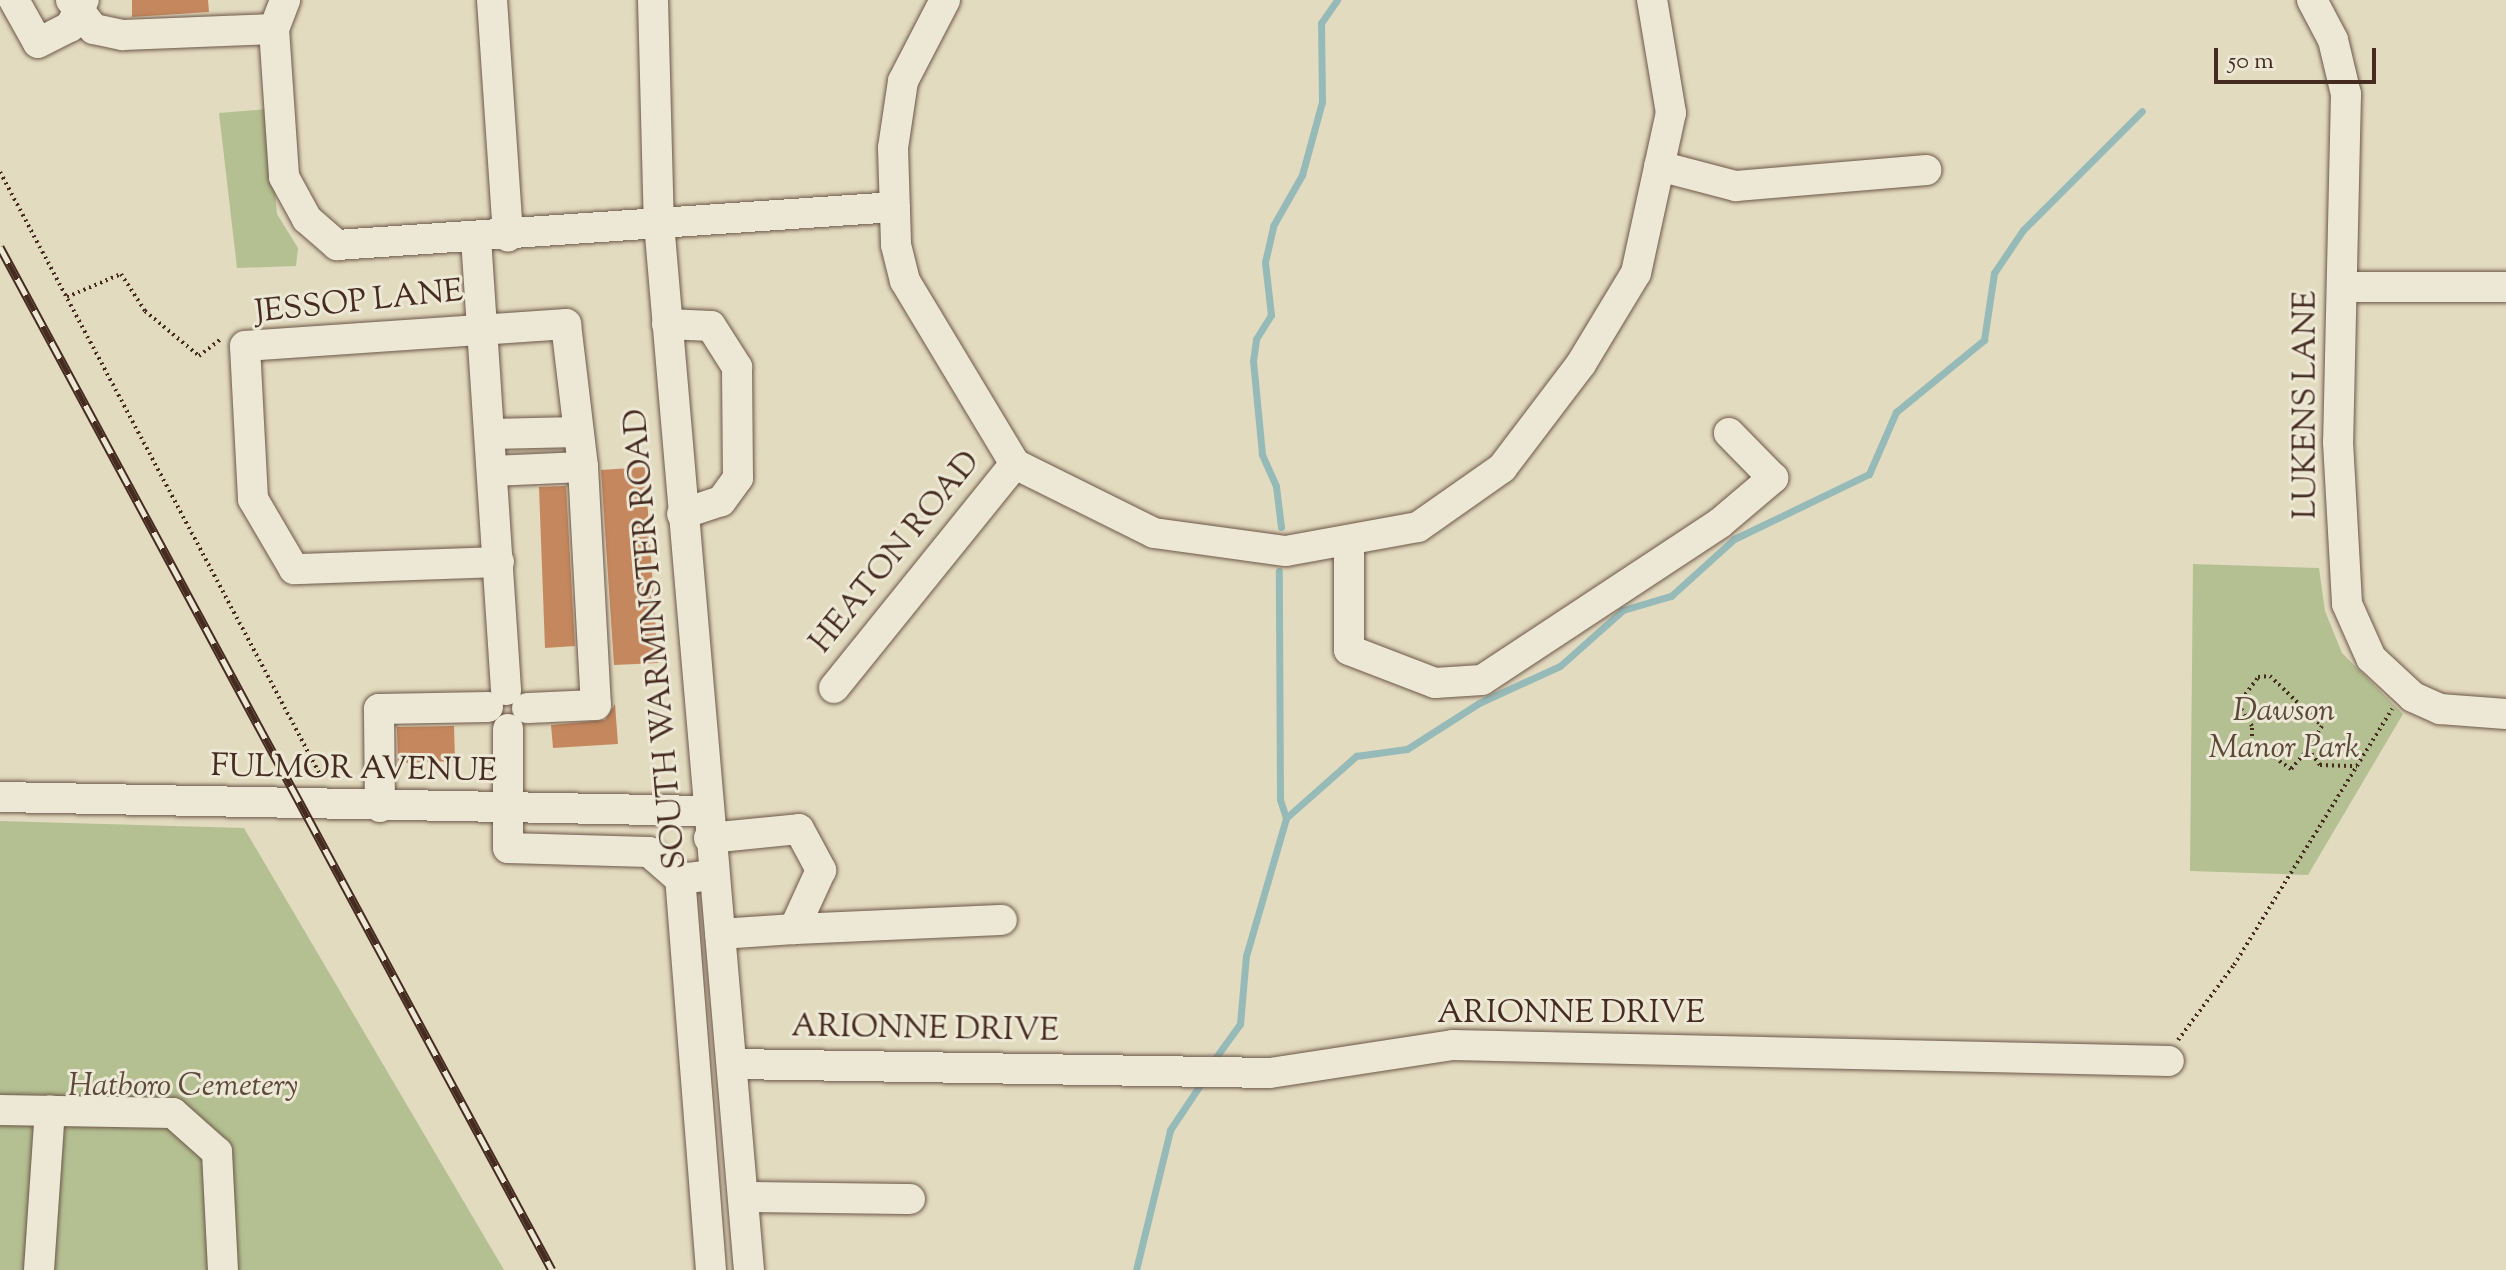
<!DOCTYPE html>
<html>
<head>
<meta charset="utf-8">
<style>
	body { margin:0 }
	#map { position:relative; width:2506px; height:1270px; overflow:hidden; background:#e3dbc0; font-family:"Sorts Mill Goudy",serif }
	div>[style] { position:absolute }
	.green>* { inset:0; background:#b4c092 }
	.stream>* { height:7px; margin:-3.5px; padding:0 3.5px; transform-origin:3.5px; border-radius:3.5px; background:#96bab8 }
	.building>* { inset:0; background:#c5875e }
	.path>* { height:4px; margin-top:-2px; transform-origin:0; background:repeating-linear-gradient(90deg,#462b20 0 2px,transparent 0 6px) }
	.roads { filter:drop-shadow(0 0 2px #6d5748) drop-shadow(0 0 2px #6d5748) }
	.minor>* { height:30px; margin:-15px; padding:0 15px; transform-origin:15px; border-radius:15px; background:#ede8d6 }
	.rail>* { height:9px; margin-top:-4.5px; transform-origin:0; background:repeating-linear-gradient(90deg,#ede8d6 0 18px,#462b20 0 36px); box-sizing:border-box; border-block:2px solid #462b20 }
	span { translate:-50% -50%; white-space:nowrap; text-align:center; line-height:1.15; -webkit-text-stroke:6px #ede8d6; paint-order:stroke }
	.street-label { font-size:32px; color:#462b20 }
	.park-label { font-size:32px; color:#5c4937; font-style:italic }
	.scale { position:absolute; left:2214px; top:48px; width:162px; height:36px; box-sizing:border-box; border:4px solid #462b20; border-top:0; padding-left:10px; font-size:24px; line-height:28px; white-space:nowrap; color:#462b20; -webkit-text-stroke:6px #ede8d6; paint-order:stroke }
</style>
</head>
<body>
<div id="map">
	<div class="green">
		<i style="clip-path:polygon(268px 109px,277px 214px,298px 248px,296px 266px,237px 268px,219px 113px)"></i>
		<i style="clip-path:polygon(2193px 564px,2319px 568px,2325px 611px,2342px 653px,2403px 714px,2308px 875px,2190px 871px)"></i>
		<i style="clip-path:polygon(0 821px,244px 828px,504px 1270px,0 1270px)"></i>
	</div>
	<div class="stream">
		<i style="left:1281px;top:527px;width:41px;rotate:-97deg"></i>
		<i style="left:1276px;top:486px;width:35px;rotate:-114deg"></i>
		<i style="left:1262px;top:454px;width:93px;rotate:-95.5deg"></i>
		<i style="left:1253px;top:361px;width:22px;rotate:-82deg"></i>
		<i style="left:1256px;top:339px;width:28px;rotate:-58deg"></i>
		<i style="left:1271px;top:315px;width:53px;rotate:-96.5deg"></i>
		<i style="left:1265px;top:262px;width:37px;rotate:-77deg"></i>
		<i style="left:1273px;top:226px;width:59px;rotate:-60.4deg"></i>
		<i style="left:1302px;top:175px;width:76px;rotate:-74.7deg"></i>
		<i style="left:1322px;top:102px;width:79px;rotate:-90.7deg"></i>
		<i style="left:1321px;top:23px;width:28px;rotate:-55deg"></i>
		<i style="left:1286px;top:818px;width:94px;rotate:-41.5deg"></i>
		<i style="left:1356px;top:756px;width:51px;rotate:-7.8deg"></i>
		<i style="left:1407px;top:749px;width:85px;rotate:-32.6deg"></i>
		<i style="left:1479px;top:703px;width:89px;rotate:-24.6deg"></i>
		<i style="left:1560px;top:666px;width:84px;rotate:-41.6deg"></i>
		<i style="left:1623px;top:610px;width:50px;rotate:-16.3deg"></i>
		<i style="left:1671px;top:596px;width:85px;rotate:-42.1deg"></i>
		<i style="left:1734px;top:539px;width:150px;rotate:-25.7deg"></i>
		<i style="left:1869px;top:474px;width:68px;rotate:-66.5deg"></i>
		<i style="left:1896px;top:412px;width:114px;rotate:-39.3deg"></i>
		<i style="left:1984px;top:340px;width:68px;rotate:-81.5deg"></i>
		<i style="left:1994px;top:273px;width:52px;rotate:-56deg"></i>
		<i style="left:2023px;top:230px;width:168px;rotate:-45deg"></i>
		<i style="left:1211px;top:1064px;width:49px;rotate:-54.1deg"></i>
		<i style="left:1240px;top:1024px;width:68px;rotate:-85deg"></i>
		<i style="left:1246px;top:956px;width:144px;rotate:-73.8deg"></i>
		<i style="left:1286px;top:818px;width:20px;rotate:-108deg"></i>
		<i style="left:1280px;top:799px;width:228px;rotate:-90.3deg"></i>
		<i style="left:1136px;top:1270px;width:144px;rotate:-76.3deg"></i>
		<i style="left:1170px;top:1130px;width:61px;rotate:-56.3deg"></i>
	</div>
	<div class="building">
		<i style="clip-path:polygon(132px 0,208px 0,209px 12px,132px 17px)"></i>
		<i style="clip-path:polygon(645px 467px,658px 663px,614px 665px,601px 470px)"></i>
		<i style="clip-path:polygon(566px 486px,575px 646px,545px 648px,539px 487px)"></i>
		<i style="clip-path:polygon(615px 704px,618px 744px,553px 748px,551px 725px,605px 720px)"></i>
		<i style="clip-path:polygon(454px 726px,455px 761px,398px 763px,397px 727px)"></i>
	</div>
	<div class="path">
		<i style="left:0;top:172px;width:688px;rotate:62.02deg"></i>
		<i style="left:67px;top:297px;width:59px;rotate:-23.1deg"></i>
		<i style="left:121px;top:274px;width:44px;rotate:57deg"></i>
		<i style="left:145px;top:311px;width:70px;rotate:39.8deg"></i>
		<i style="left:199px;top:356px;width:29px;rotate:-38deg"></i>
		<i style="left:2308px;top:749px;width:26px;rotate:130deg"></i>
		<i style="left:2291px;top:769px;width:47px;rotate:-145.3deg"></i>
		<i style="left:2252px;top:742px;width:16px;rotate:-90deg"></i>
		<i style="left:2252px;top:726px;width:26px;rotate:-122deg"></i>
		<i style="left:2238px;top:704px;width:34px;rotate:-53deg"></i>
		<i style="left:2258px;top:677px;width:12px;rotate:-5deg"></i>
		<i style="left:2270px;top:676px;width:72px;rotate:43.9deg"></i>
		<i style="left:2322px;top:726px;width:27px;rotate:121deg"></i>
		<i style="left:2308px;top:749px;width:20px;rotate:53deg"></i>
		<i style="left:2320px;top:765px;width:37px;rotate:2deg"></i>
		<i style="left:2178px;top:1040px;width:94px;rotate:-53.3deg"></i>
		<i style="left:2234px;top:965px;width:301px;rotate:-58.3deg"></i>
	</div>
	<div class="roads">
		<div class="minor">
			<i style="left:14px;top:0;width:49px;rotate:60.8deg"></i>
			<i style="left:38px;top:43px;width:36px;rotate:-27deg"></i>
			<i style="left:70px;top:27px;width:30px;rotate:-63deg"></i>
			<i style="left:71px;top:0;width:37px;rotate:52deg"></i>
			<i style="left:94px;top:29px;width:30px;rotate:12deg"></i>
			<i style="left:123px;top:35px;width:151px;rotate:-2.3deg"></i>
			<i style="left:274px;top:29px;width:148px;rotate:86.1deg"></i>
			<i style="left:284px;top:177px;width:48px;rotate:61.3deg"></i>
			<i style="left:307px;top:219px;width:40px;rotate:41deg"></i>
			<i style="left:337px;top:245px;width:559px;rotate:-3.9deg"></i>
			<i style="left:492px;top:0;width:237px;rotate:86.1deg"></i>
			<i style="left:653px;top:0;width:223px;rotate:88.5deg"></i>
			<i style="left:659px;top:223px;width:1051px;rotate:85.09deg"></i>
			<i style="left:945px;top:0;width:91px;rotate:117.4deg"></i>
			<i style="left:903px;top:81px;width:68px;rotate:98.5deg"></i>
			<i style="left:893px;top:148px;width:97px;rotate:88.2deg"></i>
			<i style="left:896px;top:245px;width:37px;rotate:76deg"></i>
			<i style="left:905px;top:281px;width:214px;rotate:59deg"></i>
			<i style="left:1015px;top:464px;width:155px;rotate:26.4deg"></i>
			<i style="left:1154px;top:533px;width:133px;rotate:7.8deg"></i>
			<i style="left:1286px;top:551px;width:134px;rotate:-10.3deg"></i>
			<i style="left:1418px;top:527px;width:103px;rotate:-35.1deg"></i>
			<i style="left:1502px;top:468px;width:131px;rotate:-52.8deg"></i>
			<i style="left:1581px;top:364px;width:106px;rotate:-58.9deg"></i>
			<i style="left:1636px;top:273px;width:164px;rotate:-77.7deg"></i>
			<i style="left:1671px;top:113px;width:115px;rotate:-99.5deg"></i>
			<i style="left:2312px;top:0;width:45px;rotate:62.3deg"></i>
			<i style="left:2333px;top:40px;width:56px;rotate:76.5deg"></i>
			<i style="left:2346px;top:94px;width:348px;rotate:91.3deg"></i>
			<i style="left:2338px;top:442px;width:162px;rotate:86.8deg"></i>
			<i style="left:2347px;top:604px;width:59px;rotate:66deg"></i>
			<i style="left:2371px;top:658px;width:57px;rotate:42.9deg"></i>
			<i style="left:2413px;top:697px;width:30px;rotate:24deg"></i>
			<i style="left:2440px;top:709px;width:66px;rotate:4.3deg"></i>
			<i style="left:274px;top:29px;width:31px;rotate:-69deg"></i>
			<i style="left:1659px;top:166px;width:80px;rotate:14.6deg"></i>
			<i style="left:1736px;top:186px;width:191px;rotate:-4.8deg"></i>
			<i style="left:476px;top:238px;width:453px;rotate:86.2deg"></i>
			<i style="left:2342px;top:287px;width:164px"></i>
			<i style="left:667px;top:324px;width:44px;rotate:2.6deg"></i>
			<i style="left:711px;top:326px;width:49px;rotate:57.6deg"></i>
			<i style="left:737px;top:367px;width:111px;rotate:89.5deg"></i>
			<i style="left:738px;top:478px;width:29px;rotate:126deg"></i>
			<i style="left:721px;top:501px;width:41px;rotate:161.6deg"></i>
			<i style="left:490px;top:434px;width:88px;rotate:-1.3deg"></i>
			<i style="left:492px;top:471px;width:91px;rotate:-2.5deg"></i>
			<i style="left:1349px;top:540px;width:110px;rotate:90deg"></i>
			<i style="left:1349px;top:650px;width:92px;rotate:21deg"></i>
			<i style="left:1435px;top:683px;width:47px;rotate:-3.7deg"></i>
			<i style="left:1482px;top:680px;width:285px;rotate:-33.4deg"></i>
			<i style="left:1720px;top:523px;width:70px;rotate:-40.3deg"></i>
			<i style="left:1773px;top:478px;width:63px;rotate:-134.4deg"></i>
			<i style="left:499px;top:562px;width:205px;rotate:178deg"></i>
			<i style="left:294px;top:569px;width:81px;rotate:-120.4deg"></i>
			<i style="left:253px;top:499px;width:153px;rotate:-93deg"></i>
			<i style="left:245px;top:346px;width:322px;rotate:-3.9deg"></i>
			<i style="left:566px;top:324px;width:144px;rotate:83.2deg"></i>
			<i style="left:583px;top:467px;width:238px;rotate:86.9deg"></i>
			<i style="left:596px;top:705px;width:69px;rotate:177.5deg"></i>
			<i style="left:834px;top:688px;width:288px;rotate:-51.1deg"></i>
			<i style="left:508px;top:729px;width:119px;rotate:90deg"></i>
			<i style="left:508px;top:848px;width:141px;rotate:1.6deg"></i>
			<i style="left:649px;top:852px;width:41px;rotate:41.1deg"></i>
			<i style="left:0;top:797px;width:706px;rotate:1.14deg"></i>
			<i style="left:380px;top:807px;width:98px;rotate:-90.6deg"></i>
			<i style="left:379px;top:709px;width:109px;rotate:-1.1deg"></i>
			<i style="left:709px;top:838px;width:90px;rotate:-5.7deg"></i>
			<i style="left:799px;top:829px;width:47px;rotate:61.8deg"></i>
			<i style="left:821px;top:870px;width:65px;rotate:114.6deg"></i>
			<i style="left:794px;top:929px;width:74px;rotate:176.1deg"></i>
			<i style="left:794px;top:929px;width:208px;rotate:-2.5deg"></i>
			<i style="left:734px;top:1064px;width:536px;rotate:0.96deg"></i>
			<i style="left:1270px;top:1073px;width:185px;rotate:-8.7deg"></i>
			<i style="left:1453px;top:1045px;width:716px;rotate:1.28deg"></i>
			<i style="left:0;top:1110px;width:173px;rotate:1deg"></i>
			<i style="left:173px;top:1113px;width:59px;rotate:41.6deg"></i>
			<i style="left:217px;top:1152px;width:118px;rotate:87.1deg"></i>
			<i style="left:746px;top:1197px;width:164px;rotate:0.7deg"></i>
			<i style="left:39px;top:1270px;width:160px;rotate:-86.1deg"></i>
			<i style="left:711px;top:1270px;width:392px;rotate:-94.5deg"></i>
			<i style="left:680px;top:879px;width:33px;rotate:-7deg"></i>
		</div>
	</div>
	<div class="rail">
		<i style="left:0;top:247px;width:1162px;rotate:61.65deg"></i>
	</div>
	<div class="street-label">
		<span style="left:359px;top:303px;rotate:-6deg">JESSOP LANE</span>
		<span style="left:2307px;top:405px;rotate:-90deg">LUKENS LANE</span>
		<span style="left:896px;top:553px;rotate:-51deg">HEATON ROAD</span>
		<span style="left:657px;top:639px;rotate:-95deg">SOUTH WARMINSTER ROAD</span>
		<span style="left:354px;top:770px;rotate:1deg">FULMOR AVENUE</span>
		<span style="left:1571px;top:1014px">ARIONNE DRIVE</span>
		<span style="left:925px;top:1030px;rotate:1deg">ARIONNE DRIVE</span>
	</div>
	<div class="park-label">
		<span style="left:2284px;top:731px">Dawson<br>Manor Park</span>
		<span style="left:183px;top:1087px">Hatboro Cemetery</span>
	</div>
	<div class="scale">50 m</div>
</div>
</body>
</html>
